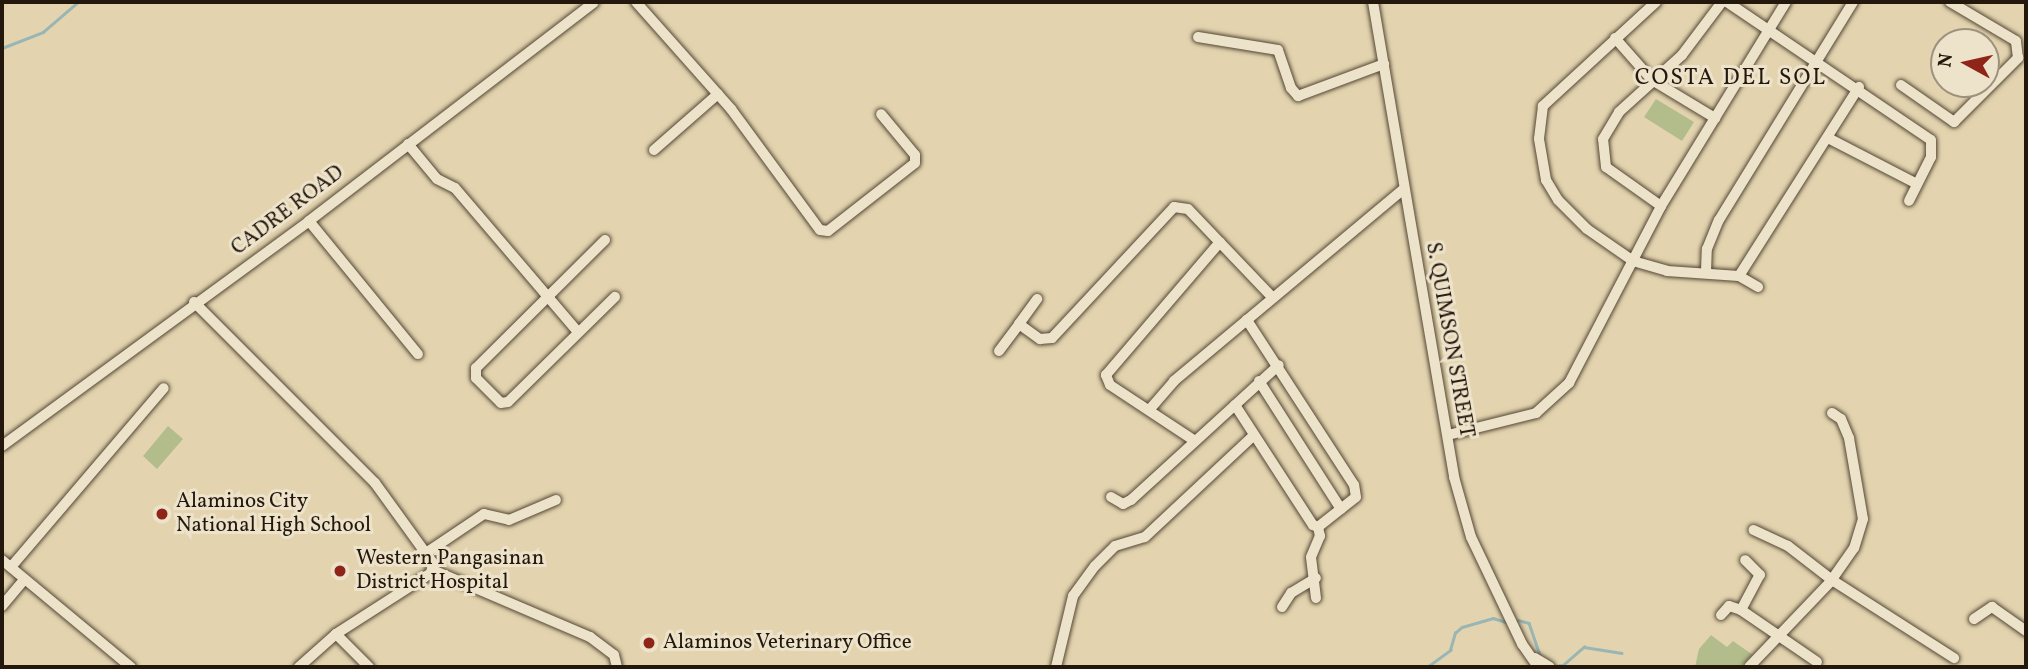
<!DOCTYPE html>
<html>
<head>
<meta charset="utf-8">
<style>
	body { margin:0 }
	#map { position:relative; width:2028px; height:669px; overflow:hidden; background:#e3d4af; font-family:Vollkorn,serif }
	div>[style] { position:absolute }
	.green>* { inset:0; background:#b3bd8c }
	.stream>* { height:2.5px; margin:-1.25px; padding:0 1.25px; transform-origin:1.25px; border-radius:1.25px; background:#99b6b5 }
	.roads { filter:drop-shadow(0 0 2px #544736) drop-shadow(0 0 2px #544736) }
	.minor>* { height:10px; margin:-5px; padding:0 5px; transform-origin:5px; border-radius:5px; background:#ede3cb }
	.dots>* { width:19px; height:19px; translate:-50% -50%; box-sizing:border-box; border:4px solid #ede3cb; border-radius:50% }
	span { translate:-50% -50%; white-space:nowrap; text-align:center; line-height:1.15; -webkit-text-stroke:6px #ede3cb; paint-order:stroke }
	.street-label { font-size:21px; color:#24180d }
	.poi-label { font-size:21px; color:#24180d }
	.left { translate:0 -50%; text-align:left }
	.neighbourhood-label { font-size:23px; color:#24180d; letter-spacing:2px }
	.frame { position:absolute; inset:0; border:4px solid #24180d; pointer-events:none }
	.north { position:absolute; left:1930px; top:28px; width:70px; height:70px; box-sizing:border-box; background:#ede3cb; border:2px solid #9d927f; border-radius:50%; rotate:278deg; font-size:19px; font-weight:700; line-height:28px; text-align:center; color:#24180d }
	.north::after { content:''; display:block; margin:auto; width:24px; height:32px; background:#8f2418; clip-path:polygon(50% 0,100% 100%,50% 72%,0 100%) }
</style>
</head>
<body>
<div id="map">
	<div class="green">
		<i style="clip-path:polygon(1656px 99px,1694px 122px,1682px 141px,1644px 117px)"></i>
		<i style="clip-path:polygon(168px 426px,183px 439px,157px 469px,143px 456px)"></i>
		<i style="clip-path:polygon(1711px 635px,1727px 647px,1733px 641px,1753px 655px,1739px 667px,1695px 667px,1699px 649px)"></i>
	</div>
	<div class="stream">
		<i style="left:2px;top:48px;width:44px;rotate:-21.3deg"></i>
		<i style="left:43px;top:32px;width:46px;rotate:-40.6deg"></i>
		<i style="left:1518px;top:620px;width:11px;rotate:15deg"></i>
		<i style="left:1529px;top:623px;width:37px;rotate:71deg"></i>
		<i style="left:1552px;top:666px;width:11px;rotate:-5deg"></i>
		<i style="left:1563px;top:665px;width:28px;rotate:-41deg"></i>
		<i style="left:1584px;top:647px;width:38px;rotate:9deg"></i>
		<i style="left:1427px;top:667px;width:29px;rotate:-36deg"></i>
		<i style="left:1450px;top:650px;width:18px;rotate:-74deg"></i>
		<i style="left:1455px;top:633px;width:9px;rotate:-41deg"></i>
		<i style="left:1462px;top:627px;width:32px;rotate:-16deg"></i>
		<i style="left:1493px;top:618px;width:14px;rotate:17deg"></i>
	</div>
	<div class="roads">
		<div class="minor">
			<i style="left:636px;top:2px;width:143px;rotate:48.4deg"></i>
			<i style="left:731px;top:109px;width:150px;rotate:53.7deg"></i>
			<i style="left:820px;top:230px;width:8px;rotate:7deg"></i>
			<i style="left:828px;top:231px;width:110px;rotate:-38deg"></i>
			<i style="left:915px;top:163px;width:8px;rotate:-90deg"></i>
			<i style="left:915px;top:155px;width:53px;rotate:-129.7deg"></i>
			<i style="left:1373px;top:2px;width:482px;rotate:80.3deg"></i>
			<i style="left:1454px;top:477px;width:62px;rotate:74.2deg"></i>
			<i style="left:1471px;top:537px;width:119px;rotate:64.5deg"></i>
			<i style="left:1522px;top:644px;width:28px;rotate:55deg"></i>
			<i style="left:1656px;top:2px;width:154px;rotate:137.4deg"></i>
			<i style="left:1543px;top:106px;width:33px;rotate:97deg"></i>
			<i style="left:1539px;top:139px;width:42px;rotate:80.3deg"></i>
			<i style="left:1546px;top:180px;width:23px;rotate:59deg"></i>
			<i style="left:1558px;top:200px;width:41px;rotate:45deg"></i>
			<i style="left:1587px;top:229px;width:56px;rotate:34.8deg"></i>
			<i style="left:1633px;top:261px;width:35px;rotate:16deg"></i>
			<i style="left:1667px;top:271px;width:72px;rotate:4deg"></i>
			<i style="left:1739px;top:276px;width:22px;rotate:30deg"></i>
			<i style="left:1727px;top:2px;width:246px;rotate:34.1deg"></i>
			<i style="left:1931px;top:140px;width:17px;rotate:90deg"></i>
			<i style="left:1931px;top:157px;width:49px;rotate:116.6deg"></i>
			<i style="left:1198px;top:37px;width:81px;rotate:9.2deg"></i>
			<i style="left:1278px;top:50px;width:40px;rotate:71.1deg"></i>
			<i style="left:1291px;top:88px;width:11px;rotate:49deg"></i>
			<i style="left:1298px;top:96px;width:92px;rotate:-20.4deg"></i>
			<i style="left:1615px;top:38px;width:56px;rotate:48.6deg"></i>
			<i style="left:1652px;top:80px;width:74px;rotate:31.1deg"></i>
			<i style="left:1901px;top:85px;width:65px;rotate:34.9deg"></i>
			<i style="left:1954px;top:122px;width:91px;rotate:-45deg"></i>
			<i style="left:2018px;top:58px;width:17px;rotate:-97deg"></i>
			<i style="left:2016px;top:41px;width:77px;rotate:-149.4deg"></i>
			<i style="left:1828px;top:138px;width:100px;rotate:27.3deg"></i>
			<i style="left:408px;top:144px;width:45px;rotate:50.4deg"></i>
			<i style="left:437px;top:179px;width:20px;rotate:27deg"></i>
			<i style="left:455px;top:188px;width:188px;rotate:49.5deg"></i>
			<i style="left:654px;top:150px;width:85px;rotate:-41.2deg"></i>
			<i style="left:1661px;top:206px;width:67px;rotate:-144.7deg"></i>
			<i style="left:1606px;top:167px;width:28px;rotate:-96deg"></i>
			<i style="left:1603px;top:139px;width:31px;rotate:-59deg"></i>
			<i style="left:1619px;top:112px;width:85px;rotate:-42.1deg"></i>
			<i style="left:1682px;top:55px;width:66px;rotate:-53deg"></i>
			<i style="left:309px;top:221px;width:172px;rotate:50.7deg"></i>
			<i style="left:605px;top:240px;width:182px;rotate:135.2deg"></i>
			<i style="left:476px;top:368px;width:10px;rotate:90deg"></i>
			<i style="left:476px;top:378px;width:35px;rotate:45deg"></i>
			<i style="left:501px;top:403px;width:7px;rotate:-8deg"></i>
			<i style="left:508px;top:402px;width:150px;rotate:-44.5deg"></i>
			<i style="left:1706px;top:272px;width:23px;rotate:-88deg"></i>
			<i style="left:1707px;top:249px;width:31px;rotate:-68deg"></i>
			<i style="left:1719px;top:220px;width:256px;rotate:-58.4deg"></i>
			<i style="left:1739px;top:276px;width:224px;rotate:-57.6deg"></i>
			<i style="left:194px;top:302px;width:256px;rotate:45deg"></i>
			<i style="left:375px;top:483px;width:99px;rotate:54.1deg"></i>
			<i style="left:433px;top:563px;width:10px;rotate:101deg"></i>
			<i style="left:431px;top:573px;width:113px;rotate:147.3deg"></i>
			<i style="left:336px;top:634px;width:50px;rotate:138.3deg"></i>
			<i style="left:1019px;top:324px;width:31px;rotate:-54deg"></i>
			<i style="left:999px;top:351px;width:34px;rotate:-53deg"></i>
			<i style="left:1019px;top:324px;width:26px;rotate:36deg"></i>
			<i style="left:1040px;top:339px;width:12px;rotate:-5deg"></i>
			<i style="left:1052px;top:338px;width:179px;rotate:-47deg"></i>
			<i style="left:1174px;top:207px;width:14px;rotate:8deg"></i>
			<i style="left:1188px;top:209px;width:123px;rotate:46.3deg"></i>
			<i style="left:1259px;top:381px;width:152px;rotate:57.4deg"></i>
			<i style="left:1235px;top:405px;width:143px;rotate:57deg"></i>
			<i style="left:1313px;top:525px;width:5px;rotate:22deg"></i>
			<i style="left:1318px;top:527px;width:48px;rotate:-38.3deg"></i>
			<i style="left:1356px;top:497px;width:12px;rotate:-99deg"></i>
			<i style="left:1354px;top:485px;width:197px;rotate:-123deg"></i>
			<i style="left:1150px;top:409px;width:37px;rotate:-49deg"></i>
			<i style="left:1174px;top:381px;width:300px;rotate:-39.9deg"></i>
			<i style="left:1832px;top:413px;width:11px;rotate:34deg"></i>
			<i style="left:1841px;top:419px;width:21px;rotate:67deg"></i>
			<i style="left:1849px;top:438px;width:82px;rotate:80.2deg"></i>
			<i style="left:1863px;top:519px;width:30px;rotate:107deg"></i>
			<i style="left:1854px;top:548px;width:39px;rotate:125deg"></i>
			<i style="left:1832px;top:580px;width:145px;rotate:32.6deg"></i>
			<i style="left:1448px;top:435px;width:91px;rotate:-14deg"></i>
			<i style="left:1536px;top:413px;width:45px;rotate:-42.3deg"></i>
			<i style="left:1569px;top:383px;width:199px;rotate:-62.5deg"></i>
			<i style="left:1661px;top:206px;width:239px;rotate:-58.5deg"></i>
			<i style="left:1195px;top:441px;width:102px;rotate:-146.6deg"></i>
			<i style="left:1110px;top:385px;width:11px;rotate:-112deg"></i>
			<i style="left:1106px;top:375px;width:175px;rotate:-49.4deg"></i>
			<i style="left:2px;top:446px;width:381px;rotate:-36.2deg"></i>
			<i style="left:309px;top:221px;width:359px;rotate:-37.5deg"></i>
			<i style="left:1111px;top:497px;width:14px;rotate:30deg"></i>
			<i style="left:1123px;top:504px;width:9px;rotate:-27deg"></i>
			<i style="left:1131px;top:500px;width:200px;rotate:-42.4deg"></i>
			<i style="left:426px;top:553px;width:70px;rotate:-33.9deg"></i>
			<i style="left:484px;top:514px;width:26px;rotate:13deg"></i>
			<i style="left:509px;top:520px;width:51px;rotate:-23.1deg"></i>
			<i style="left:2px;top:560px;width:168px;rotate:39.7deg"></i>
			<i style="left:11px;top:567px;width:235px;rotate:-49.5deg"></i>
			<i style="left:433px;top:570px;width:171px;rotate:23.1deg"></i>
			<i style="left:590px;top:637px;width:30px;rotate:37deg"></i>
			<i style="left:614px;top:655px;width:12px;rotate:76deg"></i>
			<i style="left:1316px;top:598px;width:41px;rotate:-97deg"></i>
			<i style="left:1311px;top:557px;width:23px;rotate:-67deg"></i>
			<i style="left:1320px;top:536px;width:9px;rotate:-103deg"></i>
			<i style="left:2px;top:606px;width:35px;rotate:-50deg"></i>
			<i style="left:1282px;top:607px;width:17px;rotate:-57deg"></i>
			<i style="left:1291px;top:593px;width:29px;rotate:-31deg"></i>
			<i style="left:1741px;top:610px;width:40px;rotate:-62deg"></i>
			<i style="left:1760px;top:575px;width:21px;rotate:-135deg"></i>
			<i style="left:1721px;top:615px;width:12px;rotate:-48deg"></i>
			<i style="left:1729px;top:606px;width:13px;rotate:18deg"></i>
			<i style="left:1741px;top:610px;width:92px;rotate:34.4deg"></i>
			<i style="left:1974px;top:619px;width:22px;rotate:-34deg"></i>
			<i style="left:1992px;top:607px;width:42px;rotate:35.2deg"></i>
			<i style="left:336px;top:634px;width:47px;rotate:45deg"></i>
			<i style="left:1535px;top:658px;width:17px;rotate:31deg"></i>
			<i style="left:1056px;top:667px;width:73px;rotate:-76.5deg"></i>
			<i style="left:1073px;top:596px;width:37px;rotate:-54deg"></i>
			<i style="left:1095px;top:566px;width:28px;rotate:-45deg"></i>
			<i style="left:1115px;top:546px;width:31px;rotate:-17deg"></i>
			<i style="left:1145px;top:537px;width:149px;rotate:-43.1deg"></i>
			<i style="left:1749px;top:667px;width:120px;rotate:-46.3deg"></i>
			<i style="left:1832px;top:580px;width:56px;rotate:-142.3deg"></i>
			<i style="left:1788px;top:546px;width:38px;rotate:-155deg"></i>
		</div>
	</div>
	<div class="dots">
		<i style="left:162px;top:514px;background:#8f2418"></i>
		<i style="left:340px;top:571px;background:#8f2418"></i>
		<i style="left:649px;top:643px;background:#8f2418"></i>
	</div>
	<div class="street-label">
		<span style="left:288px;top:211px;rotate:-37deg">CADRE ROAD</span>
		<span style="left:1449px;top:340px;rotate:80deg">S. QUIMSON STREET</span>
	</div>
	<div class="poi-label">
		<span class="left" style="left:176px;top:514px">Alaminos City<br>National High School</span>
		<span class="left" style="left:356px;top:571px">Western Pangasinan<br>District Hospital</span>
		<span class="left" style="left:663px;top:643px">Alaminos Veterinary Office</span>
	</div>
	<div class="neighbourhood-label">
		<span style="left:1731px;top:78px">COSTA DEL SOL</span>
	</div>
	<div class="frame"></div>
	<div class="north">N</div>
</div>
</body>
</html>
